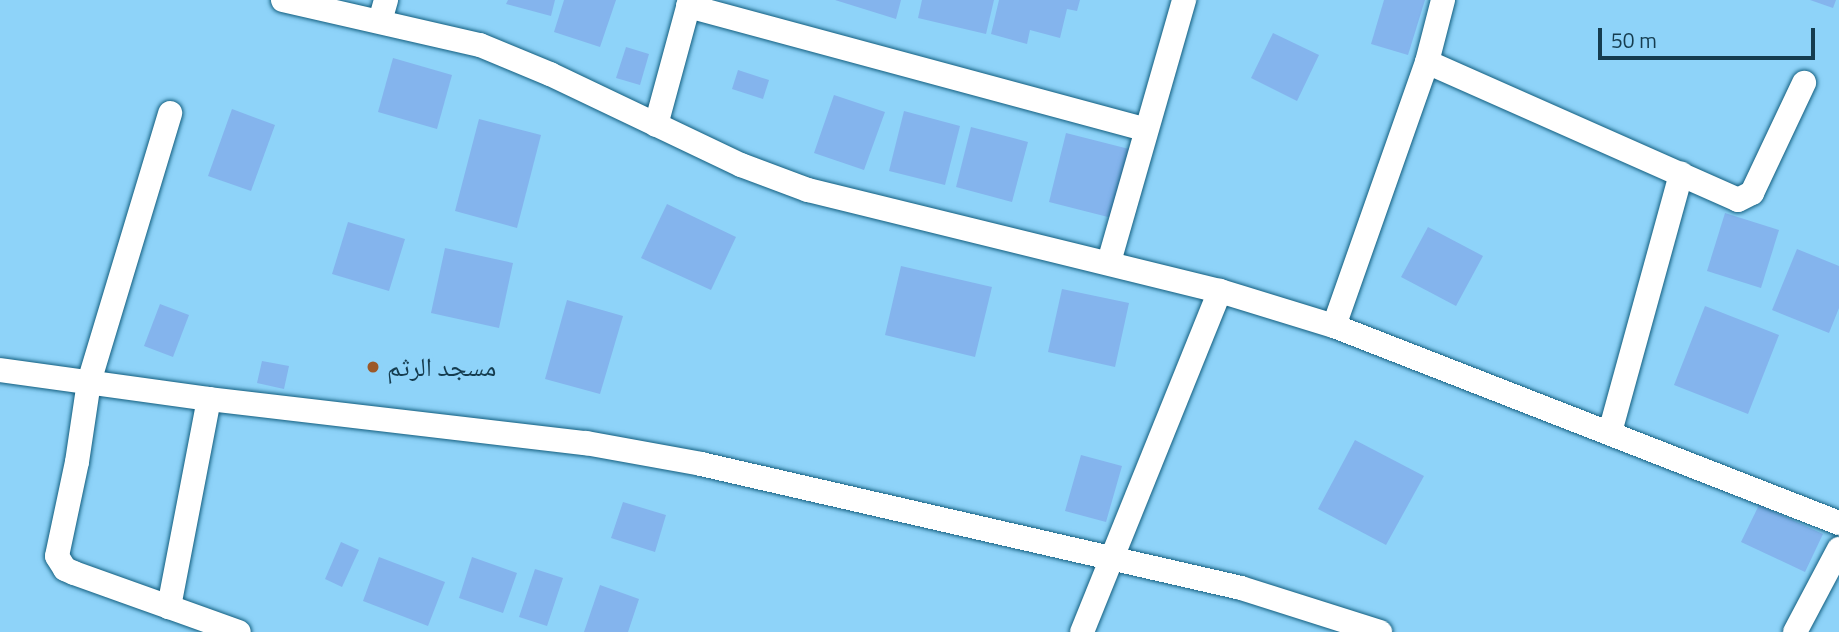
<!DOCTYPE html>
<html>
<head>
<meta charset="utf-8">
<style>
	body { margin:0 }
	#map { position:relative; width:1839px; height:632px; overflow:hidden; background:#8ed3f9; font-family:"Titillium Web","Noto Naskh Arabic",sans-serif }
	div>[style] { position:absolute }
	.building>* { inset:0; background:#84b4ed }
	.roads { filter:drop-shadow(0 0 2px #125e7f) drop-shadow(0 0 2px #125e7f) }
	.minor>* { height:24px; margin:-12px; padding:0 12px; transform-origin:12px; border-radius:12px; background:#fff }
	.dots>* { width:19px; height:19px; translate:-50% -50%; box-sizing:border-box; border:4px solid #8ed3f9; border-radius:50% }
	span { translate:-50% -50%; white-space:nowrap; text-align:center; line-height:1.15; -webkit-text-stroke:7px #8ed3f9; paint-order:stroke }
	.poi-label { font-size:26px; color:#153c4f }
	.left { translate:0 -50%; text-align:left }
	.scale { position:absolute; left:1598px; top:28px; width:217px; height:32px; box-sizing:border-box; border:4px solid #153c4f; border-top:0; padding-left:9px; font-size:21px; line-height:24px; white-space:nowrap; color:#153c4f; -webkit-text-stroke:5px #8ed3f9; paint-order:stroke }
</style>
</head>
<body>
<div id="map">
	<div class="building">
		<i style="clip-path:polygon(508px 0,555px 0,551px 16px,506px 4px)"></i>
		<i style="clip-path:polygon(564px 0,616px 0,600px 47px,554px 32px)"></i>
		<i style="clip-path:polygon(835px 0,901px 0,896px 19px)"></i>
		<i style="clip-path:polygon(922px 0,994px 0,986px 34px,918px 18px)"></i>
		<i style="clip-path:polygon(999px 0,1080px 0,1077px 11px,1067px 9px,1060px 38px,1030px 30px,1027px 44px,991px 34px)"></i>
		<i style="clip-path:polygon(1384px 0,1425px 0,1408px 55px,1371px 44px)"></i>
		<i style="clip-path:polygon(1810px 0,1836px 0,1833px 8px)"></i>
		<i style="clip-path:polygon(1273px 33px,1319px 55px,1297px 101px,1251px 78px)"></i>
		<i style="clip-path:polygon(626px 47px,649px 54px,640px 85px,616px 78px)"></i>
		<i style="clip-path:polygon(393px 58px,452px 75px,437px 129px,378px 112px)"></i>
		<i style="clip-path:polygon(738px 70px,769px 80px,763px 99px,732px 89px)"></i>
		<i style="clip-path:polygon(834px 95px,885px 112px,864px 170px,814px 153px)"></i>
		<i style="clip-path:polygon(232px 109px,275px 125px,251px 191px,208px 176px)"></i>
		<i style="clip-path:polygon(904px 111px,960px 126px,945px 185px,889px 171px)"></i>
		<i style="clip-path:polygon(479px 119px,541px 135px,517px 228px,455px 211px)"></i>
		<i style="clip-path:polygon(971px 127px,1028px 142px,1012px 202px,956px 187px)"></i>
		<i style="clip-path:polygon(1066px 133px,1129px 149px,1112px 218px,1049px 202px)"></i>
		<i style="clip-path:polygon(667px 204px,736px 237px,711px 290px,641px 258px)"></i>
		<i style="clip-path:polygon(1725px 213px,1779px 230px,1761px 288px,1707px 271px)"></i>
		<i style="clip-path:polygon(348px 222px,405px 239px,389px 291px,332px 274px)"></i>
		<i style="clip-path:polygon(1428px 227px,1483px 256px,1456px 306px,1401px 277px)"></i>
		<i style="clip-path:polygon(445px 248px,513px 263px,499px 328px,431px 313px)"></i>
		<i style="clip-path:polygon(1797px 249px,1839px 266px,1839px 308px,1829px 333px,1772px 310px)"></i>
		<i style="clip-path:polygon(901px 266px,992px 287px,975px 357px,885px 335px)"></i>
		<i style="clip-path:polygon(1062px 289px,1129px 303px,1115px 367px,1048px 352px)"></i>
		<i style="clip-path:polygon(567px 300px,623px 316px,600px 394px,545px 379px)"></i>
		<i style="clip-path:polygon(160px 304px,189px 315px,173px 357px,144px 346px)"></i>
		<i style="clip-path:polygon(1705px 306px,1779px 335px,1748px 414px,1674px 385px)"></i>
		<i style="clip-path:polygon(262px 361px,289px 366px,284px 389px,257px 383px)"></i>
		<i style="clip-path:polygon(1355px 440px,1424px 476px,1386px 545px,1318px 509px)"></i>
		<i style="clip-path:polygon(1081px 455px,1122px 466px,1106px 522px,1065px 511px)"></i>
		<i style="clip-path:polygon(623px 502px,666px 515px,655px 552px,611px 538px)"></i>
		<i style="clip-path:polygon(1759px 505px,1823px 534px,1805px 572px,1741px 542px)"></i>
		<i style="clip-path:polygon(341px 542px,359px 550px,342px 587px,325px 579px)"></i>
		<i style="clip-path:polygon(379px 557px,445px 582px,428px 626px,363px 601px)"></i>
		<i style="clip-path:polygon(472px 557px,517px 573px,503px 613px,459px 598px)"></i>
		<i style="clip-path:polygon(535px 569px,563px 578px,547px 626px,519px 617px)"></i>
		<i style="clip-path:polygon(600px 585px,639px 599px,628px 632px,584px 632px)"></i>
	</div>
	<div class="roads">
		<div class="minor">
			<i style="left:283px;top:0;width:202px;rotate:12.9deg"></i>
			<i style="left:480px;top:45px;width:76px;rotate:22.5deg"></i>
			<i style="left:550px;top:74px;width:212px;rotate:25.5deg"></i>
			<i style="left:741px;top:165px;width:72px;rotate:20.5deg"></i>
			<i style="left:808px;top:190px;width:424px;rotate:13.8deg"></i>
			<i style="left:1220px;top:291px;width:119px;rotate:17.1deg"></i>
			<i style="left:1334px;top:326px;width:542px;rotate:21.31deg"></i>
			<i style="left:688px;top:6px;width:474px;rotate:15.1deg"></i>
			<i style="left:380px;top:21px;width:22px;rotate:-74deg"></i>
			<i style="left:1427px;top:62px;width:340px;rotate:23.9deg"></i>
			<i style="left:1738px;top:200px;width:16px;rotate:-27deg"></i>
			<i style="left:1752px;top:193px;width:122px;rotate:-64.7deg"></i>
			<i style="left:656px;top:125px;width:130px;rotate:-74.8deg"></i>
			<i style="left:1109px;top:262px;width:273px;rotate:-74deg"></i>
			<i style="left:1334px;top:326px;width:280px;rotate:-70.6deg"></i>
			<i style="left:1427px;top:62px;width:64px;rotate:-75.5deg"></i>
			<i style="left:0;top:370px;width:211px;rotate:7.9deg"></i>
			<i style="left:209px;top:399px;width:380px;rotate:6.7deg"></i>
			<i style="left:586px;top:443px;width:117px;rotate:10.3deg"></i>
			<i style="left:701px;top:464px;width:554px;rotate:12.93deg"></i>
			<i style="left:1241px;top:588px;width:146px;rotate:17.6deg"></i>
			<i style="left:209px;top:399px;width:212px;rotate:100.9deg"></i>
			<i style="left:169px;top:607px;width:74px;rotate:19.7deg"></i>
			<i style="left:1610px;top:432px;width:268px;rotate:-74.6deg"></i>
			<i style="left:169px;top:607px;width:101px;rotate:-160.3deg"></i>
			<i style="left:74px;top:573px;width:10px;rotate:-156deg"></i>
			<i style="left:65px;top:569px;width:15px;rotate:-122deg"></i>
			<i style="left:57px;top:556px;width:96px;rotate:-78deg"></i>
			<i style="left:77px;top:462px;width:81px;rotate:-81.5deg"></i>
			<i style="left:89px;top:382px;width:281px;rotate:-73.2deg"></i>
			<i style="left:1082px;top:632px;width:368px;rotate:-68deg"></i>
			<i style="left:1795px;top:632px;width:94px;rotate:-62.1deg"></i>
		</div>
	</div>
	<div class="dots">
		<i style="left:373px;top:367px;background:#9c5929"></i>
	</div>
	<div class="poi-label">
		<span class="left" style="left:387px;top:367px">مسجد الرثم</span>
	</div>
	<div class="scale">50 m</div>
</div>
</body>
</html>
